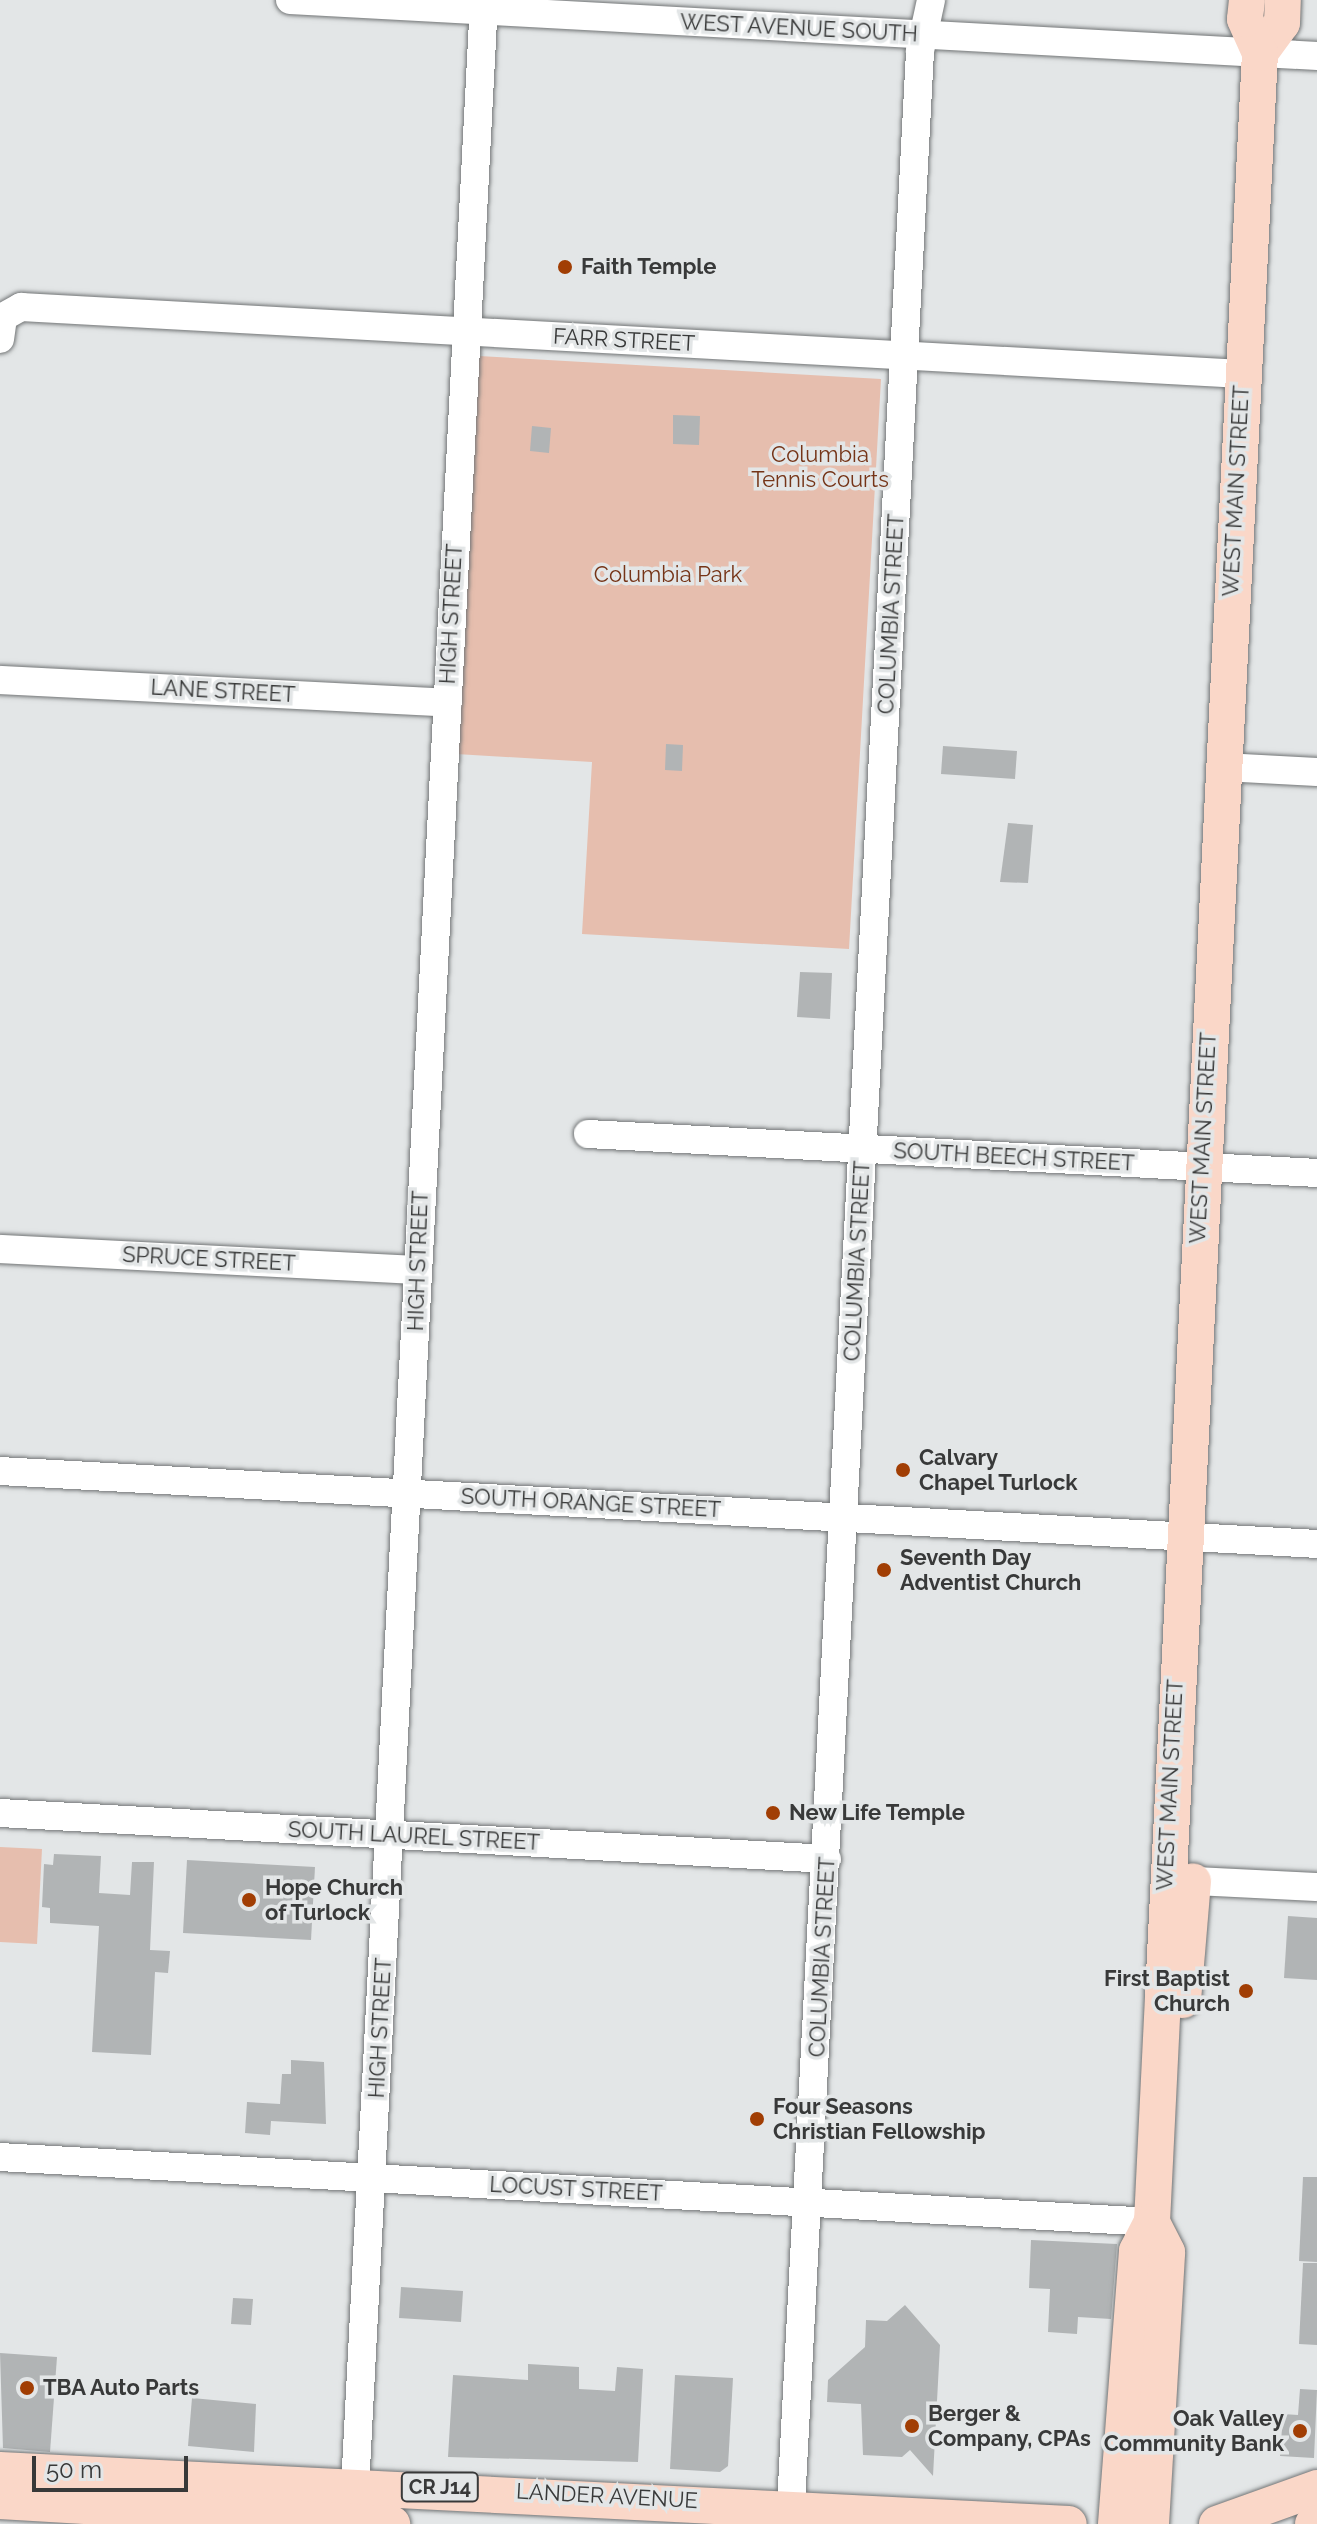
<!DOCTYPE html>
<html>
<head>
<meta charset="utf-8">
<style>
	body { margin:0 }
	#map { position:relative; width:1317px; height:2524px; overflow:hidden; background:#e3e6e7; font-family:Raleway,sans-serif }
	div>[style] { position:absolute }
	.green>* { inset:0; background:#e6beae }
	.building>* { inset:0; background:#b1b4b5 }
	.roads { filter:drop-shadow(0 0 2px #727576) drop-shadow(0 0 2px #727576) }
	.minor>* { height:28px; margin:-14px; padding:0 14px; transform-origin:14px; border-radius:14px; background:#fff }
	.major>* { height:36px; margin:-18px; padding:0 18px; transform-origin:18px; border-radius:18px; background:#fad7c8 }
	.dots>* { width:22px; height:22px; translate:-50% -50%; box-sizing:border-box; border:4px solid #e3e6e7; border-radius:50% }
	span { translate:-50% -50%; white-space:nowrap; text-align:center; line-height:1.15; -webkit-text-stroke:7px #e3e6e7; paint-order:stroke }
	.shield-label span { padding:2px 6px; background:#e3e6e7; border:2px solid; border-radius:6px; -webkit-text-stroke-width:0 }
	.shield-label { font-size:20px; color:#383939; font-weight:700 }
	.street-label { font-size:22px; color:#383939 }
	.poi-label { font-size:22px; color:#383939; font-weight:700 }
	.left { translate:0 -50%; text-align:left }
	.right { translate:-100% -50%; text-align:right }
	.park-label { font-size:22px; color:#753417 }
	.scale { position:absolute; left:32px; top:2456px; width:156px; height:36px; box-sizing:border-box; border:4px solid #383939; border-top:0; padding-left:10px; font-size:24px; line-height:28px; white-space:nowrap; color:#383939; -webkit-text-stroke:6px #e3e6e7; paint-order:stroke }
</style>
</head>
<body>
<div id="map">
	<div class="green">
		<i style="clip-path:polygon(479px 356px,881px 379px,849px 949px,582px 934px,592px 762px,456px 754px)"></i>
		<i style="clip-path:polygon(0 1847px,42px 1849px,37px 1944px,0 1942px)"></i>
	</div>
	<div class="building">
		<i style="clip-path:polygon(673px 415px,700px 416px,699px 445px,673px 444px)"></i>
		<i style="clip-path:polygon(532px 426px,551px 428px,549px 453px,530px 451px)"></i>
		<i style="clip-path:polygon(666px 744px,683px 745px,682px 771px,665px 770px)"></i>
		<i style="clip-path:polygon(943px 746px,1017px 751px,1015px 779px,941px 774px)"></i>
		<i style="clip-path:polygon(1008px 823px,1033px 825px,1028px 883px,1000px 882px)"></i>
		<i style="clip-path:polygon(800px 972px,832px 973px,830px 1019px,797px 1017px)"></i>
		<i style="clip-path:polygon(54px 1854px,101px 1856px,99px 1893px,130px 1895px,132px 1862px,154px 1862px,150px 1950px,170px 1951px,168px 1973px,155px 1972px,151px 2055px,92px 2052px,99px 1926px,50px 1923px,50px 1908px,42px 1907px,44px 1864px,53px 1865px)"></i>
		<i style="clip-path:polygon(187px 1860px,315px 1867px,311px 1940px,183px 1933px)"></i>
		<i style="clip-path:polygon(1288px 1916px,1317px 1918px,1317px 1980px,1284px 1978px)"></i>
		<i style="clip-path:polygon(291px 2060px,324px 2062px,326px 2124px,271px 2121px,270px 2135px,245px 2133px,247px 2102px,280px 2104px,282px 2074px,291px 2074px)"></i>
		<i style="clip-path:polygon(1303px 2177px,1317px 2177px,1317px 2262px,1299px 2261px)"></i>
		<i style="clip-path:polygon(1031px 2240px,1117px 2244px,1111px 2319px,1078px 2317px,1077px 2334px,1048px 2332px,1050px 2289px,1029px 2288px)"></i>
		<i style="clip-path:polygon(1303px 2263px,1317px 2263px,1317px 2345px,1299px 2344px)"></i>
		<i style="clip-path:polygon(401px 2287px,463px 2291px,461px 2322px,399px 2318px)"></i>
		<i style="clip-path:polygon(233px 2298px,253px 2299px,251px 2325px,231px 2324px)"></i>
		<i style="clip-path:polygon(905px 2305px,940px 2345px,933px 2476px,910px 2450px,902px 2457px,863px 2455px,861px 2404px,827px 2402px,828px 2380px,865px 2347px,866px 2320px,887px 2321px)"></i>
		<i style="clip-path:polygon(0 2353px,57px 2357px,50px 2452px,3px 2448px)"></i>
		<i style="clip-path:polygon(528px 2364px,579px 2367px,579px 2389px,615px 2391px,617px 2367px,643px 2369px,638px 2462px,448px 2457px,453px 2375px,528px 2380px)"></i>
		<i style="clip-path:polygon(675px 2375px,733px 2378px,728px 2466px,720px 2472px,670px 2469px)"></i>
		<i style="clip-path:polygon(1300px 2389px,1317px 2390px,1314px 2458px,1280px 2456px,1283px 2414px,1298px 2415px)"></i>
		<i style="clip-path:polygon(192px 2398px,256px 2404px,254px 2452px,188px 2446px)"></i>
	</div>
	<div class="roads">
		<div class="minor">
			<i style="left:290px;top:0;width:1029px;rotate:3.12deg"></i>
			<i style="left:0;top:339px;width:22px;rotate:-82deg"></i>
			<i style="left:3px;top:317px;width:21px;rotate:-29deg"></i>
			<i style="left:21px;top:307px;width:1223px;rotate:3.14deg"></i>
			<i style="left:0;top:680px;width:448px;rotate:2.9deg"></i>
			<i style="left:1223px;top:767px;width:94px;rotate:3deg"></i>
			<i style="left:588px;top:1134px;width:730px;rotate:3.06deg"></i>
			<i style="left:0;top:1249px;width:418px;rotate:2.9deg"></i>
			<i style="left:0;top:1471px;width:1319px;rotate:3.17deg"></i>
			<i style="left:0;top:1813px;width:828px;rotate:3.18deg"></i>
			<i style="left:1174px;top:1880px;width:143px;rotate:2.8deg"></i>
			<i style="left:0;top:2157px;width:1154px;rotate:3.23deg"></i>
			<i style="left:354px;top:2507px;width:2510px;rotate:-87.03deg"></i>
			<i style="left:790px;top:2524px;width:2476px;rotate:-86.99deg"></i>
			<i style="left:920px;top:51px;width:52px;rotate:-77.8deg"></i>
		</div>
		<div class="major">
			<i style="left:1260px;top:53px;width:37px;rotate:-54deg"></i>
			<i style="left:1282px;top:23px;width:23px;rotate:-88deg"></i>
			<i style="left:1183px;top:2000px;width:119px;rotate:-85.2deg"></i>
			<i style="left:0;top:2470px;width:1070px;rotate:2.89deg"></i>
			<i style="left:0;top:2501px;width:393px;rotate:3.4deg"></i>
			<i style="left:1116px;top:2524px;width:274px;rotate:-85.6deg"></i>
			<i style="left:1137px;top:2251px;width:33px;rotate:-63deg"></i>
			<i style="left:1152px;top:2222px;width:227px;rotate:-87.2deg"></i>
			<i style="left:1163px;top:1995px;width:1944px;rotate:-87.14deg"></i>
			<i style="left:1260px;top:53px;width:37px;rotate:-114deg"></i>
			<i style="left:1245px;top:19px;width:19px;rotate:-84deg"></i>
			<i style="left:1151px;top:2524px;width:272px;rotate:-86.6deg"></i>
			<i style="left:1167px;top:2252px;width:34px;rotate:-117deg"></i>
			<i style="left:1217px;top:2524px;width:106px;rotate:-19.8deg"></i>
			<i style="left:1313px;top:2524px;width:4px;rotate:-14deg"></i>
		</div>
	</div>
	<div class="dots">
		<i style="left:565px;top:267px;background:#a13e04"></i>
		<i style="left:903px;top:1470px;background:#a13e04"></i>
		<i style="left:884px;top:1570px;background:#a13e04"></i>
		<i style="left:773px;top:1813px;background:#a13e04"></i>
		<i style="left:249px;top:1900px;background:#a13e04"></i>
		<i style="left:1246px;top:1991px;background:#a13e04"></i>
		<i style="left:757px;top:2119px;background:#a13e04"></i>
		<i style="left:27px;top:2388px;background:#a13e04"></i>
		<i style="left:912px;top:2426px;background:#a13e04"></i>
		<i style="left:1300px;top:2431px;background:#a13e04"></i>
	</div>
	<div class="shield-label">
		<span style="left:440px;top:2487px">CR J14</span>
	</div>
	<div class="street-label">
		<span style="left:799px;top:28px;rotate:3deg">WEST AVENUE SOUTH</span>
		<span style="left:624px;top:340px;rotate:3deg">FARR STREET</span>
		<span style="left:1236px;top:491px;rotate:-87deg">WEST MAIN STREET</span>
		<span style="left:451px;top:614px;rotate:-87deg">HIGH STREET</span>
		<span style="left:891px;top:614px;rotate:-87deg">COLUMBIA STREET</span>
		<span style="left:223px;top:691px;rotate:3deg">LANE STREET</span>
		<span style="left:1203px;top:1138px;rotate:-87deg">WEST MAIN STREET</span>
		<span style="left:1014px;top:1157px;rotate:3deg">SOUTH BEECH STREET</span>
		<span style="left:209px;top:1259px;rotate:3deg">SPRUCE STREET</span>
		<span style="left:418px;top:1261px;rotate:-88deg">HIGH STREET</span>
		<span style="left:857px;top:1261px;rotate:-87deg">COLUMBIA STREET</span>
		<span style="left:591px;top:1503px;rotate:3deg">SOUTH ORANGE STREET</span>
		<span style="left:1170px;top:1785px;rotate:-87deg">WEST MAIN STREET</span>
		<span style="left:414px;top:1836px;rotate:3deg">SOUTH LAUREL STREET</span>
		<span style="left:822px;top:1957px;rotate:-87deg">COLUMBIA STREET</span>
		<span style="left:380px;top:2028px;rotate:-87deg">HIGH STREET</span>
		<span style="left:576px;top:2189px;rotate:3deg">LOCUST STREET</span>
		<span style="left:607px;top:2496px;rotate:3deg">LANDER AVENUE</span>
	</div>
	<div class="poi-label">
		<span class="left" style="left:581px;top:267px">Faith Temple</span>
		<span class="left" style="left:919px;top:1470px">Calvary<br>Chapel Turlock</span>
		<span class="left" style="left:900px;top:1570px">Seventh Day<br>Adventist Church</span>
		<span class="left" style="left:789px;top:1813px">New Life Temple</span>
		<span class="left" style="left:265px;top:1900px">Hope Church<br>of Turlock</span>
		<span class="right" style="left:1230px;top:1991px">First Baptist<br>Church</span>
		<span class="left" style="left:773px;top:2119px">Four Seasons<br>Christian Fellowship</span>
		<span class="left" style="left:43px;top:2388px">TBA Auto Parts</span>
		<span class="left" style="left:928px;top:2426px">Berger &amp;<br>Company, CPAs</span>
		<span class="right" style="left:1284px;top:2431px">Oak Valley<br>Community Bank</span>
	</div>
	<div class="park-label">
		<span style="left:820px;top:467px">Columbia<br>Tennis Courts</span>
		<span style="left:668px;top:575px">Columbia Park</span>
	</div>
	<div class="scale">50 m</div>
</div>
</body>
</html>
